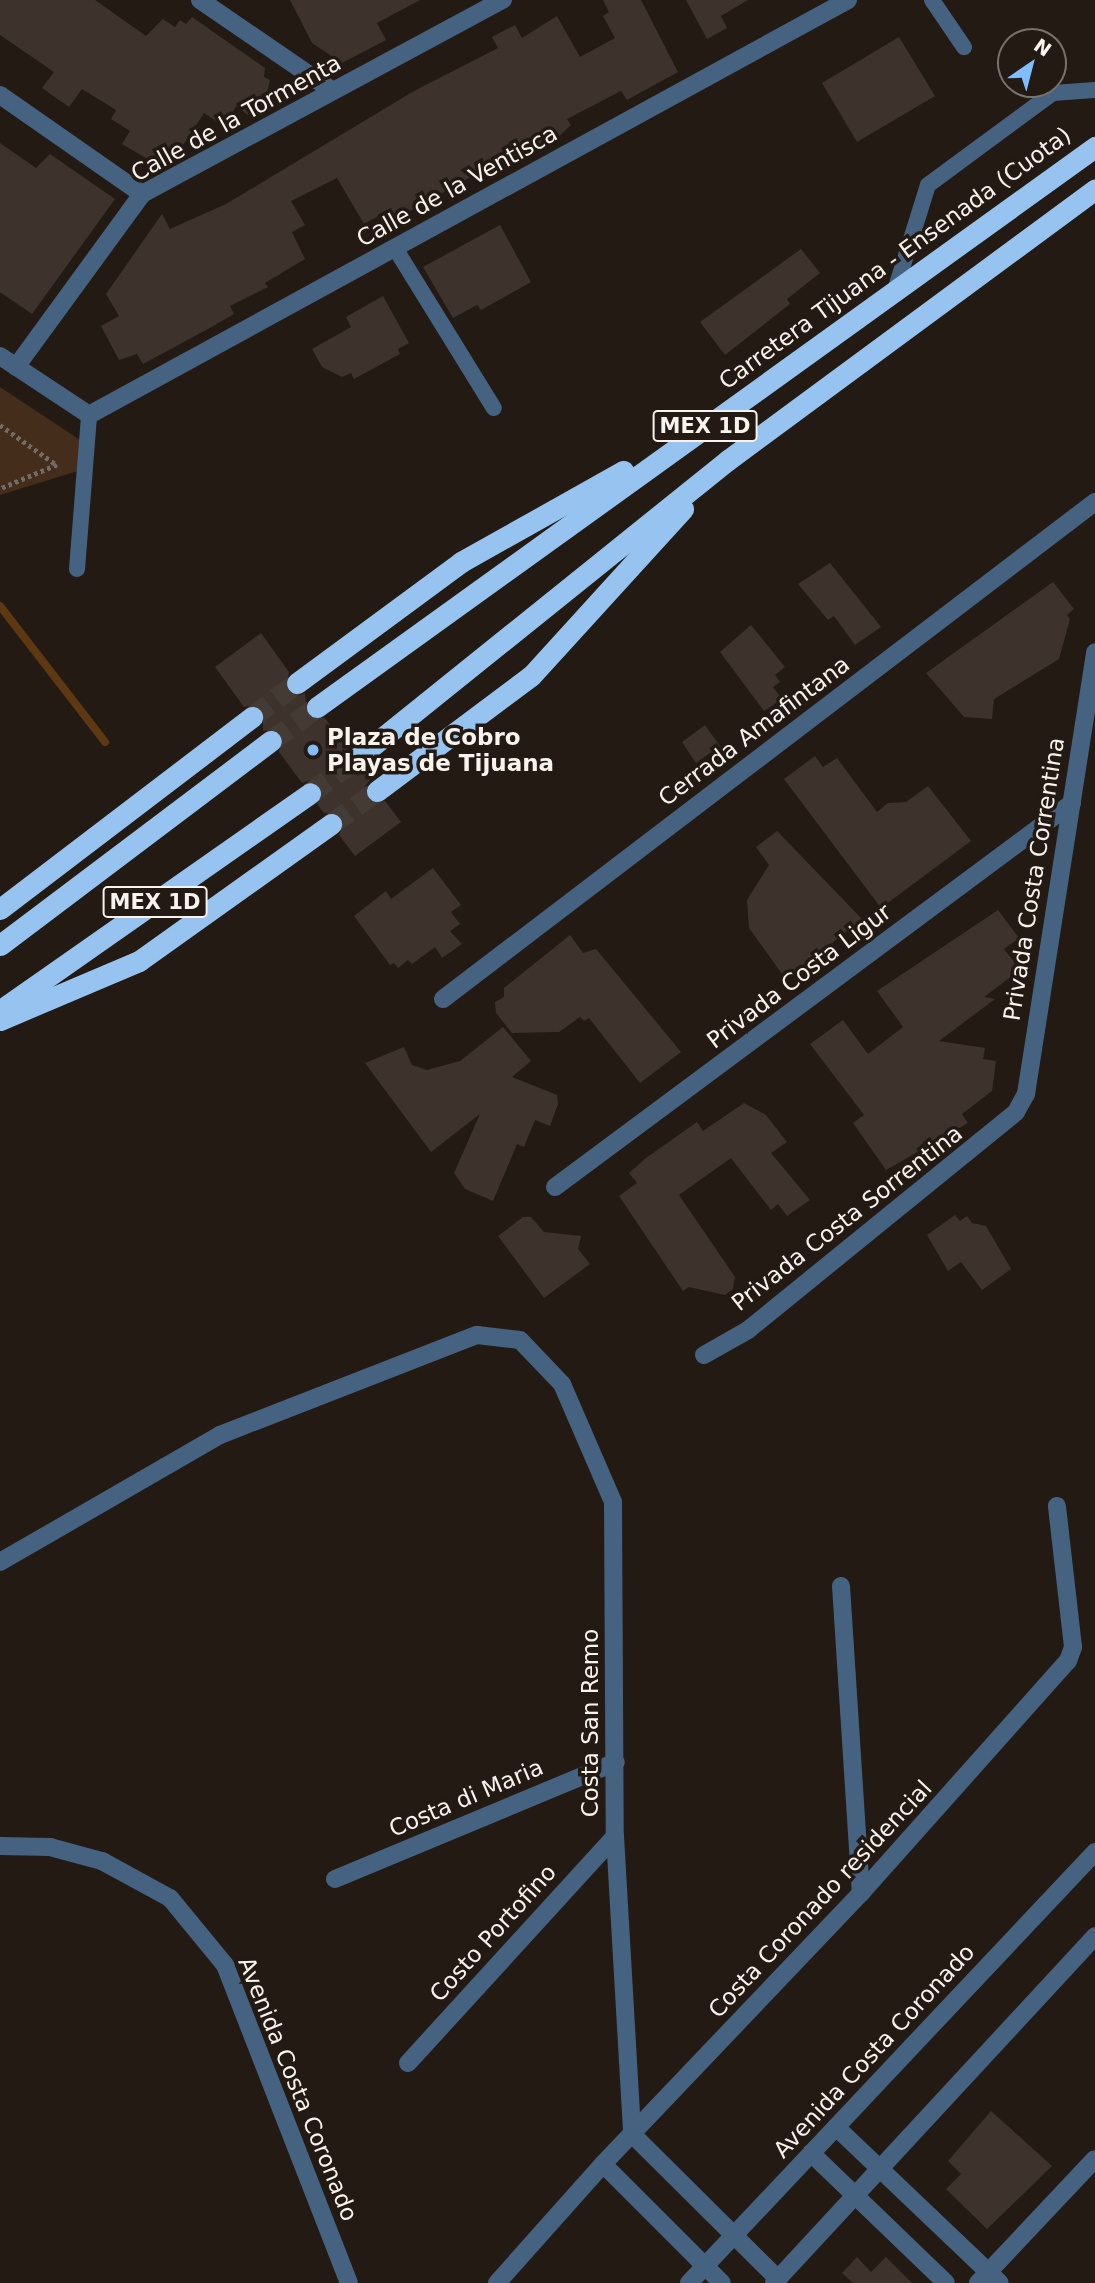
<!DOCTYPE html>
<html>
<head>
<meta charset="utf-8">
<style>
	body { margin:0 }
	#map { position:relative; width:1095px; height:2283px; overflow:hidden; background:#231a13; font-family:"DejaVu Sans",sans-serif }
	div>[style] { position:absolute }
	.green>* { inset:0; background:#442d1a }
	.stream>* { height:8px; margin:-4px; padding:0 4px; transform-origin:4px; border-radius:4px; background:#5e3713 }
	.building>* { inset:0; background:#3d332c }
	.motorway-tunnel>* { height:21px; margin-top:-10.5px; transform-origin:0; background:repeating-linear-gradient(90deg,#433b34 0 21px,transparent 0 31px) }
	.path>* { height:4.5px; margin-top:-2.25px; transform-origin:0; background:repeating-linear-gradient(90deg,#736b65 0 3.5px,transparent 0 7px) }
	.service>* { height:16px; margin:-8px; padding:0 8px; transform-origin:8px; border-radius:8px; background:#456281 }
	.minor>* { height:18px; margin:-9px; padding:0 9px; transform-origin:9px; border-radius:9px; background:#456281 }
	.tertiary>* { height:18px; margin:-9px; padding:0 9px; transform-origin:9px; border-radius:9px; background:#456281 }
	.motorway>* { height:21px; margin:-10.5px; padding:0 10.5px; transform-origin:10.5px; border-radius:10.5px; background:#97c3f1 }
	.dots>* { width:19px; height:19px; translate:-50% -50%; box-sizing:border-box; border:4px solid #231a13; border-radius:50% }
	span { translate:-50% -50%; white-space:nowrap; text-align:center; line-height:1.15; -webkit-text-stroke:7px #231a13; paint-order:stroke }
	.shield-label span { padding:2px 5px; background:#231a13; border:2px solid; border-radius:5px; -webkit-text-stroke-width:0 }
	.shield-label { font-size:21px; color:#f9f3ee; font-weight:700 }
	.street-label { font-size:23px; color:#f9f3ee }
	.poi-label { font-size:23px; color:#f9f3ee; font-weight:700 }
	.left { translate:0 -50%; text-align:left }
	.north { position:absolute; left:997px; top:28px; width:70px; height:70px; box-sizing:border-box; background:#231a13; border:2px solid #79716b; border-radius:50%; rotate:35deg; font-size:19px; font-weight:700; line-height:28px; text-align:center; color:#f9f3ee }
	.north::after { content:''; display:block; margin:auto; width:24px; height:32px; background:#80bdfa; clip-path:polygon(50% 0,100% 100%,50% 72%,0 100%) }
</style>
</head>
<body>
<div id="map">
	<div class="green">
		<i style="clip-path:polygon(0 387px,80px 440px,81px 470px,0 495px)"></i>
	</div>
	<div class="stream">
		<i style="left:0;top:606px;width:172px;rotate:52.3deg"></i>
	</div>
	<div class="building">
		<i style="clip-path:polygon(0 0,95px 0,146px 36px,163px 19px,175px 27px,180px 20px,186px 24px,192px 17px,265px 68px,264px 77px,270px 80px,264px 106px,248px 115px,236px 106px,225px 127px,204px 113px,178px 153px,163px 151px,156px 164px,122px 144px,130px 131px,111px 119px,116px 110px,82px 89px,69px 107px,42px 88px,54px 72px,0 35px)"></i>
		<i style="clip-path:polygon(290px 0,420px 0,377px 23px,386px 40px,342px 63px,312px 43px)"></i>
		<i style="clip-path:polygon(603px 0,641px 0,678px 72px,627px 100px,621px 91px,567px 119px,571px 125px,556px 139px,502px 168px,499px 161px,394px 220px,389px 210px,364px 224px,337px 178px,291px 201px,305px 225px,292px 232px,305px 259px,265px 283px,268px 287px,230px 306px,234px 314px,206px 330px,143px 364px,137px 354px,119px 360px,101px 326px,119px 316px,106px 294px,162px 214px,170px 229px,226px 204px,414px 91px,498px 48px,492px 37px,515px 25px,522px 38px,557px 16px,580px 57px,615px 38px,603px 16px,609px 12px)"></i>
		<i style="clip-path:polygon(686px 0,748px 0,721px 16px,727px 28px,707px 39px)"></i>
		<i style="clip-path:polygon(899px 37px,935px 96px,857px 142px,822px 83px)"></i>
		<i style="clip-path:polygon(0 143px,36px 168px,50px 154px,115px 199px,32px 314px,0 292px)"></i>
		<i style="clip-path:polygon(500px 225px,531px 282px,481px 310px,477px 305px,453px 318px,423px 267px)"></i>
		<i style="clip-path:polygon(801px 249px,820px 273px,787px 299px,790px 304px,725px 355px,700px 322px)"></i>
		<i style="clip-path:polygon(383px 296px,409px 343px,398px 349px,400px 354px,354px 379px,351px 373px,342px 377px,322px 367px,312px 349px,351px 327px,346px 317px)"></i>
		<i style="clip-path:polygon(830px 563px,881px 627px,855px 645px,834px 616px,828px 620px,798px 584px)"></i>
		<i style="clip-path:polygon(1053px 582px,1074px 609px,1067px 615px,1070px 619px,1059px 659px,994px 699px,992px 719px,964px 717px,926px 673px)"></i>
		<i style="clip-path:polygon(751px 625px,785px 667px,775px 675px,780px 682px,773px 687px,782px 699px,764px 711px,720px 652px)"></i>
		<i style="clip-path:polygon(261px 633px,289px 672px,286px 690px,298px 696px,305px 693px,307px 715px,325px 718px,348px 749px,345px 767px,352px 771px,363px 770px,370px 780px,365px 786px,366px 798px,372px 803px,385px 801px,401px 822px,355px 856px,339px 835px,344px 823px,341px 816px,324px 813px,317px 804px,323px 793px,320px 785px,310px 780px,302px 783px,279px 752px,282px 734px,275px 729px,263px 731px,263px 710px,256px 705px,244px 707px,215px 667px)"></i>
		<i style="clip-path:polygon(705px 725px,720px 746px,696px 763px,682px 742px)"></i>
		<i style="clip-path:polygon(815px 756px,823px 767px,837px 758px,877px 812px,888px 803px,906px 802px,928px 786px,971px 841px,881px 908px,784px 779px)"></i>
		<i style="clip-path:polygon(777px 831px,862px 919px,795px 973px,782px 974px,749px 928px,747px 900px,769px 865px,756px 847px)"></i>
		<i style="clip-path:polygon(433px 868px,461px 905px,451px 912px,460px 924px,450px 931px,462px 944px,442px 958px,435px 947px,412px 964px,408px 960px,398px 968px,394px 963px,390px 965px,354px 916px,386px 891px,391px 899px)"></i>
		<i style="clip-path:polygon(998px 910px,1019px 938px,1004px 949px,1015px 963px,1012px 976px,984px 997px,995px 999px,939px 1041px,985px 1048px,983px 1059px,996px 1061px,992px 1091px,962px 1114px,968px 1123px,886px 1170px,853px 1123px,864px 1115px,810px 1044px,843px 1020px,868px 1054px,903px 1027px,877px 991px)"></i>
		<i style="clip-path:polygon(570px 935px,583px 953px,596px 949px,681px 1052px,640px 1083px,589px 1018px,584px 1021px,580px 1017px,559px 1032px,512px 1033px,496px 1013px,495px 1002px,504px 997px,504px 988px)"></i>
		<i style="clip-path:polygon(503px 1027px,531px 1061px,512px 1077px,557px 1095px,558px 1104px,550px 1126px,535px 1120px,524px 1147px,517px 1144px,493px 1201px,465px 1189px,454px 1173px,480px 1114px,431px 1152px,365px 1063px,404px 1047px,412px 1065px,427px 1070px,460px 1061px)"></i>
		<i style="clip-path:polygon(744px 1103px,766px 1115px,787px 1142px,771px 1153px,810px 1200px,787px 1216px,778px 1204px,771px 1210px,731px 1158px,679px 1195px,735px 1277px,733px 1289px,725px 1295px,689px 1287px,683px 1291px,619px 1196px,637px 1183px,629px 1173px,646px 1158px,697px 1122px,703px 1131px)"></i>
		<i style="clip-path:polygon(955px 1215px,960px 1221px,967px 1216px,972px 1223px,986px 1226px,1011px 1269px,982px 1290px,961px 1262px,948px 1271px,927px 1235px)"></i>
		<i style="clip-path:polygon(523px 1217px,531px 1217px,544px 1232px,581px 1236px,578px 1249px,590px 1264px,544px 1298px,498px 1236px)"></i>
		<i style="clip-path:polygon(991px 2111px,1052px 2166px,987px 2229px,946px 2189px,961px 2174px,948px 2161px)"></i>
		<i style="clip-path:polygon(857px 2257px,871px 2272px,886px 2257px,912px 2283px,853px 2283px,842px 2273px)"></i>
	</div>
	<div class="motorway-tunnel">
		<i style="left:252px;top:717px;width:56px;rotate:-37.1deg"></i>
		<i style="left:271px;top:741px;width:57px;rotate:-36.5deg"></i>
		<i style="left:310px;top:793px;width:57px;rotate:-36.5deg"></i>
		<i style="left:331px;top:824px;width:57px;rotate:-35.7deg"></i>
	</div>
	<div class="path">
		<i style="left:0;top:425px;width:70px;rotate:35.1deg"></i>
		<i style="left:57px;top:465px;width:62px;rotate:157.2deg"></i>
	</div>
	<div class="service">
		<i style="left:932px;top:0;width:57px;rotate:55.8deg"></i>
		<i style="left:395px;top:248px;width:188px;rotate:58.3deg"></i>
		<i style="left:894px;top:294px;width:114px;rotate:-72.7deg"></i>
		<i style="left:928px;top:185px;width:155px;rotate:-36.4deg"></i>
		<i style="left:1053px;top:93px;width:42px;rotate:-4.1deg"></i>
		<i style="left:77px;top:569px;width:154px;rotate:-85.5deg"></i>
	</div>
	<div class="minor">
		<i style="left:200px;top:0;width:161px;rotate:34.4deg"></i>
		<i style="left:0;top:95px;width:173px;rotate:34.9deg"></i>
		<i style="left:16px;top:367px;width:214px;rotate:-53.9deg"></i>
		<i style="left:142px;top:194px;width:410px;rotate:-28.3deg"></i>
		<i style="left:89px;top:415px;width:865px;rotate:-28.67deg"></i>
		<i style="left:443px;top:999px;width:820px;rotate:-37.32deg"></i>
		<i style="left:555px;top:1187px;width:644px;rotate:-36.6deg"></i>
		<i style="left:704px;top:1355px;width:51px;rotate:-29.6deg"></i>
		<i style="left:748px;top:1330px;width:345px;rotate:-39.1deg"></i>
		<i style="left:1016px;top:1112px;width:21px;rotate:-61deg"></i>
		<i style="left:1026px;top:1094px;width:447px;rotate:-81.1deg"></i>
		<i style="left:0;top:1562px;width:254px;rotate:-30deg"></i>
		<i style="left:220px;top:1435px;width:276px;rotate:-21.3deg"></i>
		<i style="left:477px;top:1335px;width:43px;rotate:6.6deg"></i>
		<i style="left:520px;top:1340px;width:61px;rotate:46.3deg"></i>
		<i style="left:562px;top:1384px;width:129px;rotate:66.6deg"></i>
		<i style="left:613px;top:1502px;width:334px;rotate:89.7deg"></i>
		<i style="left:615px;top:1836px;width:298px;rotate:86.7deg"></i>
		<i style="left:632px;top:2134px;width:206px;rotate:44.8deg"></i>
		<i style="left:841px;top:1586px;width:308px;rotate:86.3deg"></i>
		<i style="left:0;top:1846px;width:50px;rotate:1.1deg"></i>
		<i style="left:50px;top:1847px;width:54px;rotate:15.1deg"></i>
		<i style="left:102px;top:1861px;width:77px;rotate:28.6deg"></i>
		<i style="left:170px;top:1898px;width:87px;rotate:50.6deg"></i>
		<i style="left:225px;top:1965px;width:341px;rotate:68.7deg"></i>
		<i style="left:335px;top:1879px;width:304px;rotate:-22.6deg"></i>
		<i style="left:408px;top:2063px;width:307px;rotate:-47.6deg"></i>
		<i style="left:836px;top:2127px;width:226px;rotate:43.6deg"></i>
		<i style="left:811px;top:2153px;width:187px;rotate:43.9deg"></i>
		<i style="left:603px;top:2164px;width:168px;rotate:45deg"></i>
		<i style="left:497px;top:2283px;width:159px;rotate:-48.3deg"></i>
		<i style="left:603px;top:2164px;width:374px;rotate:-46.4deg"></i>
		<i style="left:861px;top:1893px;width:311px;rotate:-48.3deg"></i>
		<i style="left:1068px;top:1661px;width:15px;rotate:-70deg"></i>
		<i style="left:1073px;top:1647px;width:142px;rotate:-96.5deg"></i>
		<i style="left:978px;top:2283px;width:170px;rotate:-46.7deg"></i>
	</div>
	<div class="tertiary">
		<i style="left:0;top:356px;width:107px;rotate:33.5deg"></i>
		<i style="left:689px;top:2283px;width:592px;rotate:-46.71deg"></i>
		<i style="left:774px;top:2283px;width:473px;rotate:-47.2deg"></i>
	</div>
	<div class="motorway">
		<i style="left:297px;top:683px;width:204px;rotate:-36.4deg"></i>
		<i style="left:461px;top:562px;width:186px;rotate:-29.3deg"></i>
		<i style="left:317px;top:707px;width:959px;rotate:-35.75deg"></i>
		<i style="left:356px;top:759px;width:477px;rotate:-38.8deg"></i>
		<i style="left:728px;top:460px;width:456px;rotate:-36.4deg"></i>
		<i style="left:377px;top:791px;width:192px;rotate:-36.8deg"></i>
		<i style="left:531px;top:676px;width:226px;rotate:-47.7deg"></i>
		<i style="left:0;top:909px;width:317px;rotate:-37.3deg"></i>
		<i style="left:0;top:945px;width:339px;rotate:-37deg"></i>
		<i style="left:2px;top:1009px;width:376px;rotate:-35deg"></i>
		<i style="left:0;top:1020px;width:151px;rotate:-23deg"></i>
		<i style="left:139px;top:961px;width:236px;rotate:-35.5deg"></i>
	</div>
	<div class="dots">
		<i style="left:313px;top:750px;background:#80bdfa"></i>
	</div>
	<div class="shield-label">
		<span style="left:705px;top:426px">MEX 1D</span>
		<span style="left:155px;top:902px">MEX 1D</span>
	</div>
	<div class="street-label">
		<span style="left:236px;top:118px;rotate:-29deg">Calle de la Tormenta</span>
		<span style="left:457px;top:186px;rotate:-29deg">Calle de la Ventisca</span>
		<span style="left:895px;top:258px;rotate:-36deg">Carretera Tijuana - Ensenada (Cuota)</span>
		<span style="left:754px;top:731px;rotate:-37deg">Cerrada Amafintana</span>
		<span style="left:1034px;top:879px;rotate:-81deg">Privada Costa Correntina</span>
		<span style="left:799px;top:976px;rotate:-37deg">Privada Costa Ligur</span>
		<span style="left:847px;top:1218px;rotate:-38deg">Privada Costa Sorrentina</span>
		<span style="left:590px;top:1723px;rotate:-90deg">Costa San Remo</span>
		<span style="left:466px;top:1798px;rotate:-23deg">Costa di Maria</span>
		<span style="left:820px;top:1899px;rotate:-47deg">Costa Coronado residencial</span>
		<span style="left:493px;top:1933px;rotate:-48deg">Costo Portofino</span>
		<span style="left:874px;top:2051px;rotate:-47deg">Avenida Costa Coronado</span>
		<span style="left:298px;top:2089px;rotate:68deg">Avenida Costa Coronado</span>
	</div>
	<div class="poi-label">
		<span class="left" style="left:327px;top:750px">Plaza de Cobro<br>Playas de Tijuana</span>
	</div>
	<div class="north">N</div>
</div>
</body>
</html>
